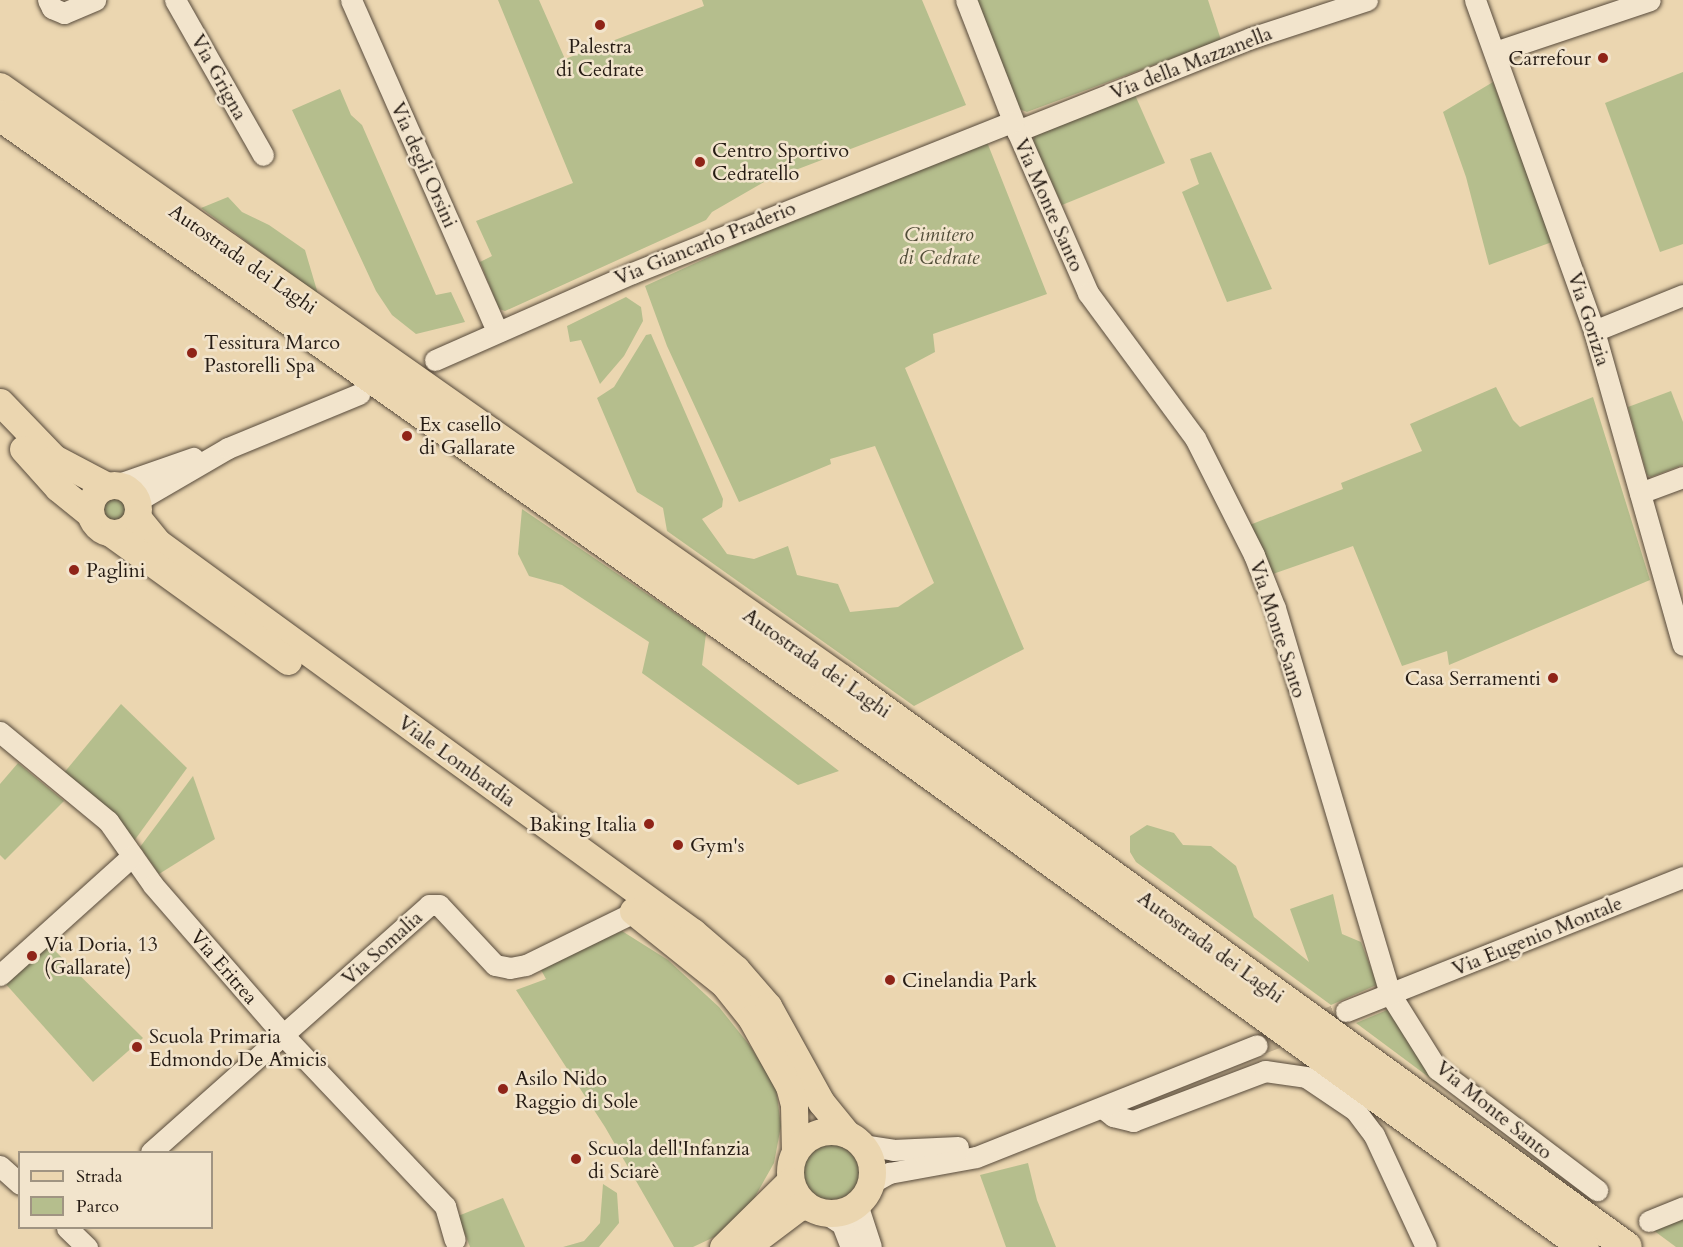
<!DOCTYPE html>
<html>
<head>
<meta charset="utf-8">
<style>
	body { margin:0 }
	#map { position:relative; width:1683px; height:1247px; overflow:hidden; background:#ebd6b0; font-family:Cardo,serif }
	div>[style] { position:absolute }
	.green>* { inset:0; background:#b5be8d }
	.round { border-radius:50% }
	.minor-tunnel>* { height:21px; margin-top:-10.5px; transform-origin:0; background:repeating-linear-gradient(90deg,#c4b191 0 21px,transparent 0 31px) }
	.roads { filter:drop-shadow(0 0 2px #574a3b) drop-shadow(0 0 2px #574a3b) }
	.minor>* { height:21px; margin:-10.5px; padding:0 10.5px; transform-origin:10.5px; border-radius:10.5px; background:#f2e4cc }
	.major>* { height:27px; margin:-13.5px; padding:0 13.5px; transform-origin:13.5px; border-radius:13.5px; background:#ebd6b0 }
	.major>.ring { margin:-13.5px; padding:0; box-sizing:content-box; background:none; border:27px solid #ebd6b0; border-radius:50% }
	.highway>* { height:30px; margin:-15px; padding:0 15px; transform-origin:15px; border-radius:15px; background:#ebd6b0 }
	.dots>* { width:16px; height:16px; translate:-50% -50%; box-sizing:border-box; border:3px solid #f2e4cc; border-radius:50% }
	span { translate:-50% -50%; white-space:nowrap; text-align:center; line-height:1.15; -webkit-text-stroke:5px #f2e4cc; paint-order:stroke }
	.poi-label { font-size:20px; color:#261c14 }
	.right { translate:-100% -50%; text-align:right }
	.left { translate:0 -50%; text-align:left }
	.street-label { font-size:20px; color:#261c14 }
	.park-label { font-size:20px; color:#514d38; font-style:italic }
	.legend { position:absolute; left:18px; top:1151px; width:195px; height:78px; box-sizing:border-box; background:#f2e4cc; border:2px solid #a09482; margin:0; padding:8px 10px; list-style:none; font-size:18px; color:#261c14 }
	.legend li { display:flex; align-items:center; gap:12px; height:30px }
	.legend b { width:30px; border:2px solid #a09482 }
</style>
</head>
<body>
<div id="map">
	<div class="green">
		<i style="clip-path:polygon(498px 0,539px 0,565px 59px,704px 6px,702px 0,922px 0,966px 105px,764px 182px,712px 212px,706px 220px,505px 311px,499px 309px,480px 262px,492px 256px,476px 221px,573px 183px)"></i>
		<i style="clip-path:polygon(977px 0,1208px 0,1221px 40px,1027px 112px,1019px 109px)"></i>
		<i style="clip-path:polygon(1683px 72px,1683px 244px,1660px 252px,1605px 103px)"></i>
		<i style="clip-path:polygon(1493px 82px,1552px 242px,1489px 265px,1466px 177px,1443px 112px)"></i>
		<i style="clip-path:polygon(340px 89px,351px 115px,362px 125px,436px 295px,451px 292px,465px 322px,416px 334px,392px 315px,376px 291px,292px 110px)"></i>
		<i style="clip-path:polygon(1135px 95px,1165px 163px,1062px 205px,1033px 142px,1035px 135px)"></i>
		<i style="clip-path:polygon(987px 142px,1047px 294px,933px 334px,935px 352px,905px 368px,1024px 649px,914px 706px,667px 531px,663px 508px,637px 492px,597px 398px,614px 387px,646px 335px,651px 334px,723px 499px,722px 507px,702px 519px,727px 554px,754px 559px,788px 546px,797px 575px,838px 584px,850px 612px,898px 607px,934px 583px,875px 446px,830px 459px,831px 464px,739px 502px,667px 346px,645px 286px,812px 210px)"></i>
		<i style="clip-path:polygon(1211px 152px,1272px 289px,1227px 302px,1182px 192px,1199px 184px,1190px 159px)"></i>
		<i style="clip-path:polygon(228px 197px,242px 212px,269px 225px,305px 250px,318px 294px,201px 208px)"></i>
		<i style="clip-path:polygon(626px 297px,641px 307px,643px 321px,624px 356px,600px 384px,581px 340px,570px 342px,567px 326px)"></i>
		<i style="clip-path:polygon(1496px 387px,1513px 420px,1520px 427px,1593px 397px,1650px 580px,1449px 665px,1447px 651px,1402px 666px,1353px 546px,1270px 575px,1247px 526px,1343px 489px,1341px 483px,1422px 451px,1410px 424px)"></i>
		<i style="clip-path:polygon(1671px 391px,1683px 422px,1683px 465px,1651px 477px,1647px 475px,1628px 407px)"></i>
		<i class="round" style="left:99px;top:495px;width:30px;height:30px"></i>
		<i style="clip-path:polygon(522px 509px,706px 634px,702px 665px,839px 771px,798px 785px,642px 673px,649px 642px,562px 585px,529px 576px,518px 554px)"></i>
		<i style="clip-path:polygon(121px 704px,187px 768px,134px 841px,63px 774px)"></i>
		<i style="clip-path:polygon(18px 763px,64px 801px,5px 860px,0 855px,0 784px)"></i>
		<i style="clip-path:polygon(193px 776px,215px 839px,159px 874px,140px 847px)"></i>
		<i style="clip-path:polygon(1147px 825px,1174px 833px,1183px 845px,1211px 846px,1236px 866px,1254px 917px,1309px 962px,1290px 909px,1333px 894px,1342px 934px,1361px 942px,1374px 976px,1381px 983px,1331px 1005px,1136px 862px,1130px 852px,1130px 836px)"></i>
		<i style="clip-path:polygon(622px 931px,668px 960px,719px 1007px,751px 1047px,776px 1088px,781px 1126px,774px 1163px,747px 1211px,725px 1232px,693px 1247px,674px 1247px,605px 1127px,516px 990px,546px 979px,540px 968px)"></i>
		<i style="clip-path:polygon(48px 944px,143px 1038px,93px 1082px,4px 982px)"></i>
		<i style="clip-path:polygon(1392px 1008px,1438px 1084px,1356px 1023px)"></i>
		<i class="round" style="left:801px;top:1140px;width:60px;height:60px"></i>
		<i style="clip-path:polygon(1028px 1163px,1037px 1200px,1056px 1247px,1006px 1247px,980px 1175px)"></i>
		<i style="clip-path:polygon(603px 1184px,617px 1193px,619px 1223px,599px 1247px,563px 1247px,584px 1241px,600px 1223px)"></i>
		<i style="clip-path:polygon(503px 1198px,525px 1247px,470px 1247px,458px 1216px)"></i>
		<i style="clip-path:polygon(1683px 1217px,1683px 1247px,1676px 1247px,1653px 1230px)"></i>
	</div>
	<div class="minor-tunnel">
		<i style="left:1257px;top:1045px;width:95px;rotate:-20.9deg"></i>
	</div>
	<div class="roads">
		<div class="minor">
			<i style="left:48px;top:0;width:9px;rotate:63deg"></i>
			<i style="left:52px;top:8px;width:13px;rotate:23deg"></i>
			<i style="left:64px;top:13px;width:34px;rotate:-23deg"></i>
			<i style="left:175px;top:0;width:178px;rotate:60.4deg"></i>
			<i style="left:351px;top:0;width:362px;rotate:66.2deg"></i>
			<i style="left:966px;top:0;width:141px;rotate:68.7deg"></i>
			<i style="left:1017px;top:131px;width:177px;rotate:66.3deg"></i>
			<i style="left:1088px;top:293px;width:180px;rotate:53.6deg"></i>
			<i style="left:1195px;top:438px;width:131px;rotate:63.2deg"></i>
			<i style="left:1254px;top:555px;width:57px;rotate:68.4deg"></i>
			<i style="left:1275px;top:608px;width:403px;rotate:73.4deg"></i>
			<i style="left:1390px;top:994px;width:89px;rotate:57.9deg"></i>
			<i style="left:1437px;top:1069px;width:201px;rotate:37.1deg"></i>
			<i style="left:1475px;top:0;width:352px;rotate:70.2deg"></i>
			<i style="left:1594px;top:331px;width:326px;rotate:74.2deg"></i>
			<i style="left:1495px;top:52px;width:163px;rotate:-18.5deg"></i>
			<i style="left:1017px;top:131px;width:252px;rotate:-21.7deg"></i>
			<i style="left:1251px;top:38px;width:122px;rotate:-18.1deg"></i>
			<i style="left:1594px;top:331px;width:96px;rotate:-22deg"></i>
			<i style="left:435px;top:360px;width:215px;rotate:-23.8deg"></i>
			<i style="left:632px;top:273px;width:410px;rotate:-21.7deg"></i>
			<i style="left:116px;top:485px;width:82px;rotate:-19.3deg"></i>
			<i style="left:1640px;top:493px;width:46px;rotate:-20.4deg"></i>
			<i style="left:137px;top:501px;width:105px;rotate:-30.2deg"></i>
			<i style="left:228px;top:448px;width:142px;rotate:-22.4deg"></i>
			<i style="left:0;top:732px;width:140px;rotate:39.5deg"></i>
			<i style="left:108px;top:821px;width:78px;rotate:54.9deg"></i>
			<i style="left:153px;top:885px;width:201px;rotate:49deg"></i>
			<i style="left:285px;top:1037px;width:233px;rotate:46.6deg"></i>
			<i style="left:445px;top:1206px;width:35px;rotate:74deg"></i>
			<i style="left:0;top:975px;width:178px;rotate:-42deg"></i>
			<i style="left:1346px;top:1011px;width:363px;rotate:-21.7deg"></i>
			<i style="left:1103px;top:1108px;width:13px;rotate:39deg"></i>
			<i style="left:1113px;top:1116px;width:21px;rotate:14deg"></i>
			<i style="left:1133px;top:1121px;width:141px;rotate:-20.7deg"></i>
			<i style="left:1265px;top:1071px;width:41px;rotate:8.3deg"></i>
			<i style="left:1306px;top:1077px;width:59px;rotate:34deg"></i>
			<i style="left:1355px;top:1110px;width:31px;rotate:53deg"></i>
			<i style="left:1374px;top:1135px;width:123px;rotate:65.1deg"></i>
			<i style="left:863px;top:1145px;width:30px;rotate:9deg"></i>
			<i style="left:893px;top:1150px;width:65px;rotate:-2.6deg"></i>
			<i style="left:151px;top:1152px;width:372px;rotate:-41.6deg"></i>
			<i style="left:429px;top:905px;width:10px"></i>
			<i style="left:439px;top:905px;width:82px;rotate:47deg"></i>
			<i style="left:495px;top:965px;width:15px;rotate:11deg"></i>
			<i style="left:510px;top:968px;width:16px;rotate:-11deg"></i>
			<i style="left:526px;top:965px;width:120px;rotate:-26.1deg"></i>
			<i style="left:0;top:1166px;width:27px;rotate:42deg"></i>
			<i style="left:871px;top:1183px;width:21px;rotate:-29deg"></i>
			<i style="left:889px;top:1173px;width:88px;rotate:-10.4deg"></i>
			<i style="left:976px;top:1157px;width:302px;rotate:-21.7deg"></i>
			<i style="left:857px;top:1204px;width:45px;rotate:72deg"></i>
			<i style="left:825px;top:1213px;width:20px;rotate:33deg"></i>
			<i style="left:842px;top:1224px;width:25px;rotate:69deg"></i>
			<i style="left:1649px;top:1221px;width:37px;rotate:-22deg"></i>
			<i style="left:67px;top:1228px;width:28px;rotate:44deg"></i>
		</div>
		<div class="major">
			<i style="left:0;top:402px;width:78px;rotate:46deg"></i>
			<i style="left:54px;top:458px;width:60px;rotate:27.8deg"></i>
			<i style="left:23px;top:449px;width:52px;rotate:48.1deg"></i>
			<i style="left:58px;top:488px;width:41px;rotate:39.1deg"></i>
			<i class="ring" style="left:90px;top:485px;width:21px;height:21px"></i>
			<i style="left:137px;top:517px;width:32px;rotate:51deg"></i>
			<i style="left:157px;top:542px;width:663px;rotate:36.04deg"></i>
			<i style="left:693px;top:932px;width:57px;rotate:40.7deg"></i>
			<i style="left:736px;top:969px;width:49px;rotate:49.1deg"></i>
			<i style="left:768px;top:1006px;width:110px;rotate:61.1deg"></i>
			<i style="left:821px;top:1102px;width:41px;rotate:50.9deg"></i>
			<i style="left:112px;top:534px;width:217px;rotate:35.8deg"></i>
			<i style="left:633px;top:911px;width:117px;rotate:38.7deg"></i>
			<i style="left:724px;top:984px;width:43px;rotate:51.5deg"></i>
			<i style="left:751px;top:1018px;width:78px;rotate:60.8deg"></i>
			<i style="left:789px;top:1086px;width:20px;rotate:75deg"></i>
			<i style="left:794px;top:1105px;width:46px;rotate:88.8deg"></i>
			<i class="ring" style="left:790px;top:1131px;width:55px;height:55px"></i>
			<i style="left:723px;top:1247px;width:94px;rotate:-44.6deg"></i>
			<i style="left:746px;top:1247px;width:66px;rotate:-37deg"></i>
			<i style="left:799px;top:1207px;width:8px;rotate:-7deg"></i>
		</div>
		<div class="highway">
			<i style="left:0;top:88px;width:1029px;rotate:35.11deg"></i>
			<i style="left:842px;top:680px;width:968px;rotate:35.84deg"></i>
			<i style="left:0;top:116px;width:1007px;rotate:35.22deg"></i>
			<i style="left:823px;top:697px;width:939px;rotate:35.86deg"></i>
		</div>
	</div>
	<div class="dots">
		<i style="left:600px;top:25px;background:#8f2418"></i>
		<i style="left:1603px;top:58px;background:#8f2418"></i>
		<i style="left:700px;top:162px;background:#8f2418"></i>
		<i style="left:192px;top:353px;background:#8f2418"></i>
		<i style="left:407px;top:436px;background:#8f2418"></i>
		<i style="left:74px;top:570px;background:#8f2418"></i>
		<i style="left:1553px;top:678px;background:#8f2418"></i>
		<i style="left:649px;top:824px;background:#8f2418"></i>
		<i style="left:678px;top:845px;background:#8f2418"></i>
		<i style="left:32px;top:956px;background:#8f2418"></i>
		<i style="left:890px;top:980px;background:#8f2418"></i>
		<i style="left:137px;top:1047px;background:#8f2418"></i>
		<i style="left:503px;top:1089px;background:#8f2418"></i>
		<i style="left:576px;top:1159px;background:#8f2418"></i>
	</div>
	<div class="poi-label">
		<span style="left:600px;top:58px">Palestra<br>di Cedrate</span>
		<span class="right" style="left:1591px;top:58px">Carrefour</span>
		<span class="left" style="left:712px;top:162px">Centro Sportivo<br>Cedratello</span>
		<span class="left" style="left:204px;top:354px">Tessitura Marco<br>Pastorelli Spa</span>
		<span class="left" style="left:419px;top:436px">Ex casello<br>di Gallarate</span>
		<span class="left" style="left:86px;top:570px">Paglini</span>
		<span class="right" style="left:1541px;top:678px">Casa Serramenti</span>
		<span class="right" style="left:637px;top:824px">Baking Italia</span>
		<span class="left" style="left:690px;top:845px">Gym's</span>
		<span class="left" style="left:44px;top:956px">Via Doria, 13<br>(Gallarate)</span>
		<span class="left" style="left:902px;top:980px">Cinelandia Park</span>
		<span class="left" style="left:149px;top:1048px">Scuola Primaria<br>Edmondo De Amicis</span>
		<span class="left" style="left:515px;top:1090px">Asilo Nido<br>Raggio di Sole</span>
		<span class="left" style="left:588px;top:1160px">Scuola dell'Infanzia<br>di Sciarè</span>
	</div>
	<div class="street-label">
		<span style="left:1191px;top:63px;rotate:-21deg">Via della Mazzanella</span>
		<span style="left:219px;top:77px;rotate:61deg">Via Grigna</span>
		<span style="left:424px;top:165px;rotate:66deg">Via degli Orsini</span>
		<span style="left:1049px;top:205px;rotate:66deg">Via Monte Santo</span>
		<span style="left:705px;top:243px;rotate:-22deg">Via Giancarlo Praderio</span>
		<span style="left:243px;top:259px;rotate:35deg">Autostrada dei Laghi</span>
		<span style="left:1589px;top:319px;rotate:72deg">Via Gorizia</span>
		<span style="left:1278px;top:629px;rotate:72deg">Via Monte Santo</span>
		<span style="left:817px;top:663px;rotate:35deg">Autostrada dei Laghi</span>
		<span style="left:457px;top:761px;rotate:36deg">Viale Lombardia</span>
		<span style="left:1537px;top:936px;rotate:-22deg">Via Eugenio Montale</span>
		<span style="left:1211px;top:947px;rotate:36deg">Autostrada dei Laghi</span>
		<span style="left:382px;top:948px;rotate:-42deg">Via Somalia</span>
		<span style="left:224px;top:967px;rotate:49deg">Via Eritrea</span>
		<span style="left:1494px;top:1110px;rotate:39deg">Via Monte Santo</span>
	</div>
	<div class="park-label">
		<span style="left:939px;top:246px">Cimitero<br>di Cedrate</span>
	</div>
	<ul class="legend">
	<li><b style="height:8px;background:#ebd6b0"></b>Strada</li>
	<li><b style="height:16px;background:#b5be8d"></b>Parco</li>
	</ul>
</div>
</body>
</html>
